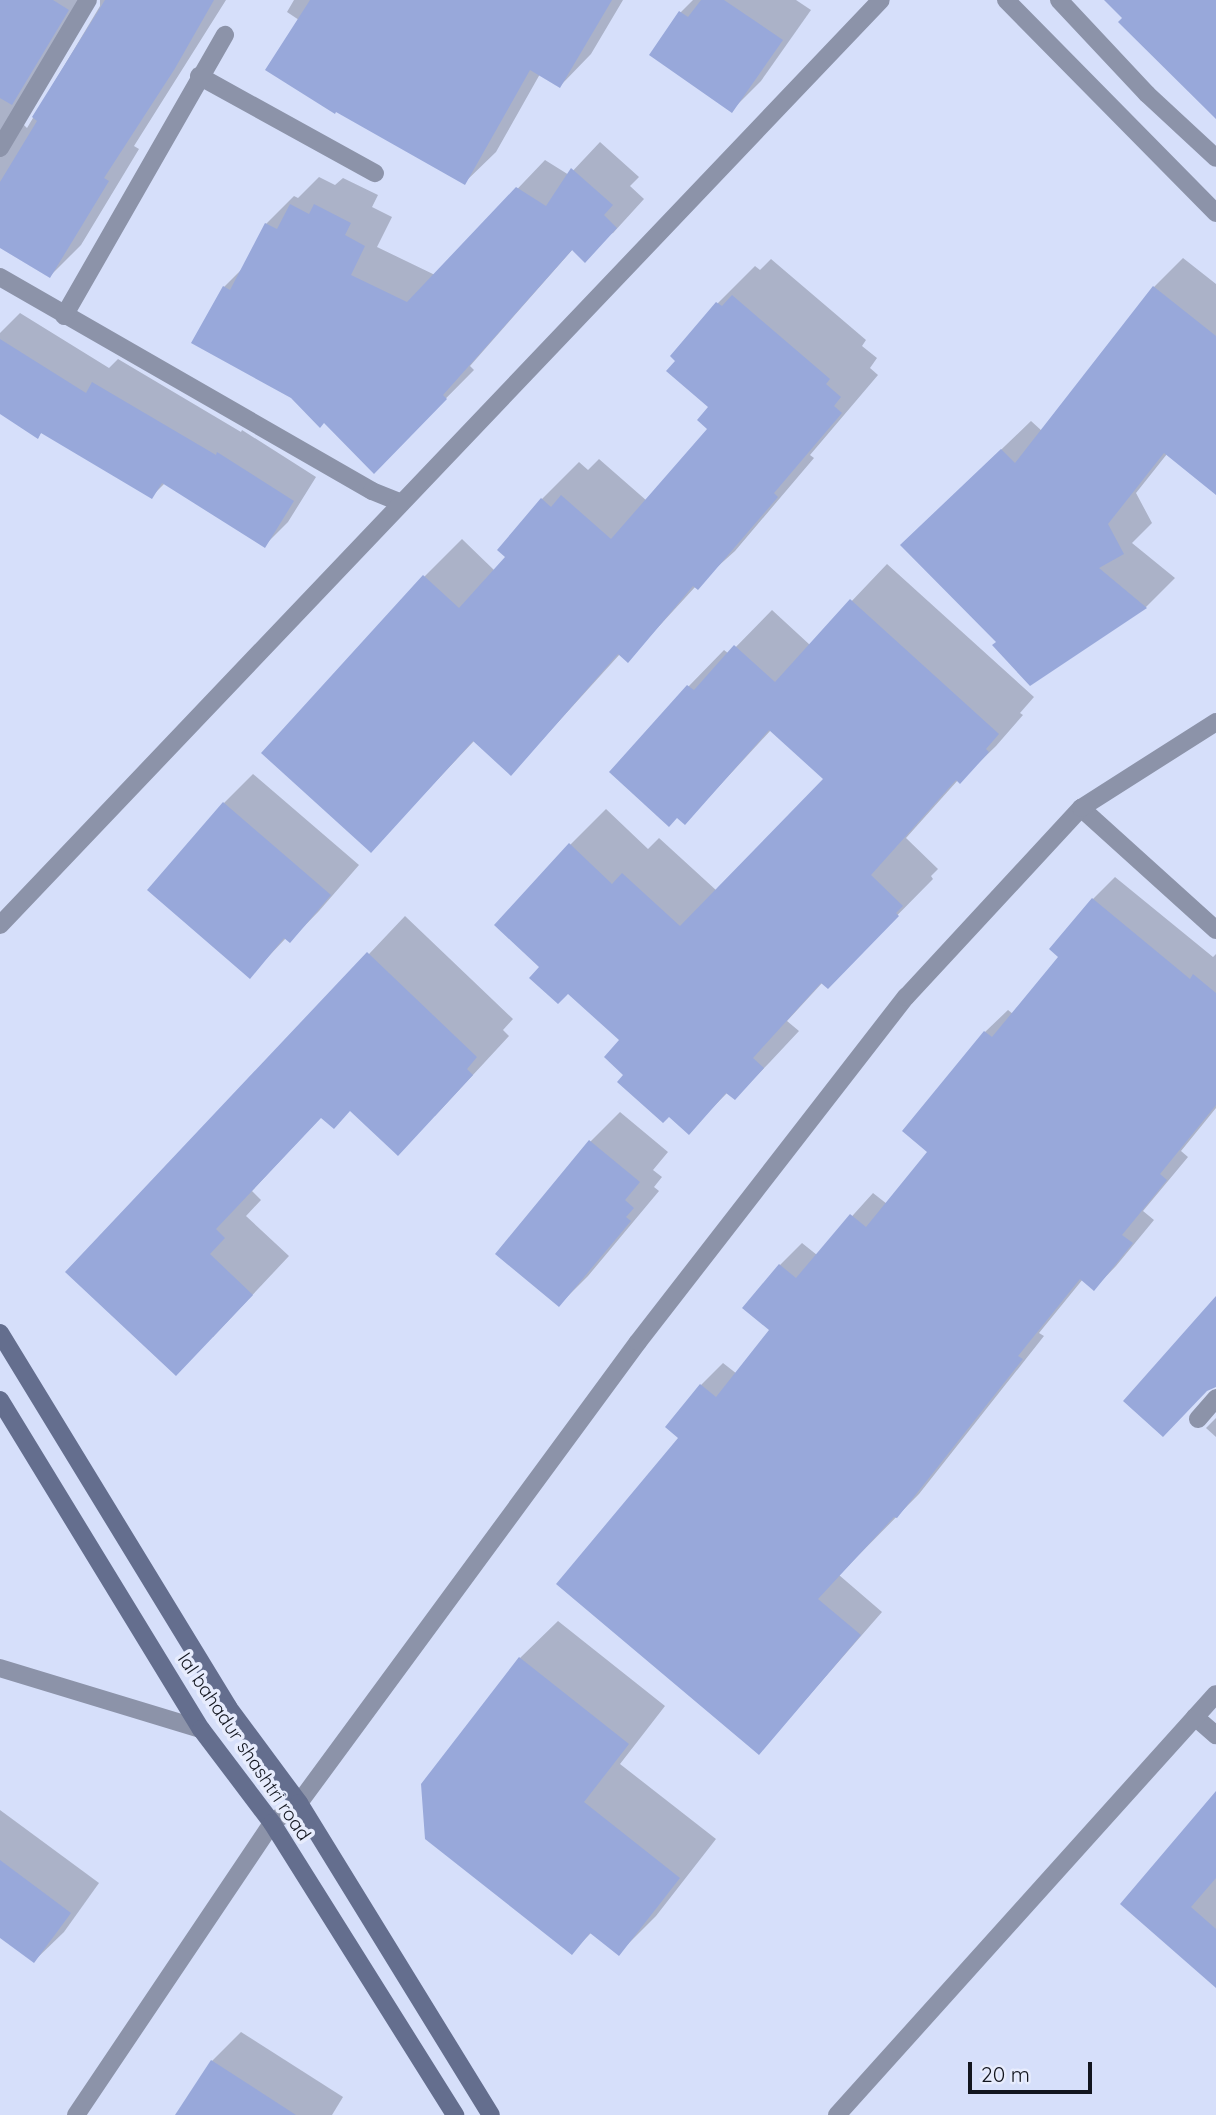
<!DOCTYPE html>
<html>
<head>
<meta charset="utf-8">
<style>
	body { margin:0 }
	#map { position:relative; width:1216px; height:2115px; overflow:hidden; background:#d6dffa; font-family:Quicksand,sans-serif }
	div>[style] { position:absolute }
	.shadow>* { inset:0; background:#0003 }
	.building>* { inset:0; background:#98a8da }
	.minor>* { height:18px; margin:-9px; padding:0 9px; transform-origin:9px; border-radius:9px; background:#8c93a9 }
	.tertiary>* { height:18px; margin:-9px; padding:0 9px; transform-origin:9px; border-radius:9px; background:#8c93a9 }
	.secondary>* { height:18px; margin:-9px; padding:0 9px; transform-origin:9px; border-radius:9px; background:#646e8e }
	span { translate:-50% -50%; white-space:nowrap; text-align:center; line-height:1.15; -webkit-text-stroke:7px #e7ecfd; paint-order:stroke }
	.street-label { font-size:19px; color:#12151e }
	.scale { position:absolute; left:968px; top:2062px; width:124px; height:32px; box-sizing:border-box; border:4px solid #12151e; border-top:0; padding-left:9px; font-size:21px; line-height:24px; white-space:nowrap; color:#12151e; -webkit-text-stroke:5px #e7ecfd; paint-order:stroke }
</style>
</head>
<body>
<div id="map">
	<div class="shadow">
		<i style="clip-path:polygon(0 0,86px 0,20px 121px,27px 128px,100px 6px,100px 0,226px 0,134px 146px,139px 149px,81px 245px,50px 276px,0 246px)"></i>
		<i style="clip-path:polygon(294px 0,623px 0,591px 54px,560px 86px,540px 74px,496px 152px,464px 183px,299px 20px,287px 12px)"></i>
		<i style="clip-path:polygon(693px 0,796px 0,811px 10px,761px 81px,732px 110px,680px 13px)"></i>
		<i style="clip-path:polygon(600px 142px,639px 177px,630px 186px,644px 199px,613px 233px,573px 249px,470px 366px,474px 370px,374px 471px,224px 287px,244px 267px,266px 224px,294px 196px,298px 198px,319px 177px,335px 185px,343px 178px,378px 195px,372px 207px,392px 217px,377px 247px,435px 275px,545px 160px,569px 175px)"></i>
		<i style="clip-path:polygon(1183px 258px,1216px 284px,1216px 492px,1167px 454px,1136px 493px,1152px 523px,1132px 543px,1175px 578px,1146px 607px,998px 642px,932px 516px,1031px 421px,1042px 431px,1154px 287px)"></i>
		<i style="clip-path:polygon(771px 259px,866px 340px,862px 346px,877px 358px,870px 368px,878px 375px,810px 455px,814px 458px,735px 551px,696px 586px,628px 660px,620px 654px,511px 774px,474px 741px,371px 850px,424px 577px,462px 539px,495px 571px,507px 557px,542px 499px,579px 462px,588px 470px,599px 459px,647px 501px,709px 429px,718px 303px,755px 266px,760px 270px)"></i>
		<i style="clip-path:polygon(20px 313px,109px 368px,118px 359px,241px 432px,242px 430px,316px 477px,288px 522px,265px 545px,165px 483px,152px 496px,42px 432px,38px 436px,0 412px,0 333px)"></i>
		<i style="clip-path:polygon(887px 564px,1034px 697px,1020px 713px,1023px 715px,996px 746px,960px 781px,958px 780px,906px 838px,938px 869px,931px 876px,933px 879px,863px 950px,823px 982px,787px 1021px,799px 1031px,770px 1062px,735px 1098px,728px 1092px,689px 1132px,626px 1075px,622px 1040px,541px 967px,570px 845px,606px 809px,648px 849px,659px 838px,717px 891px,826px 779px,771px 730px,685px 823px,611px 772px,689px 686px,724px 650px,729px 654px,772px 610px,810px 645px)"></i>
		<i style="clip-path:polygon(253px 774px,359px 865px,319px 911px,290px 941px,286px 938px,250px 976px,224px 803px)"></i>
		<i style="clip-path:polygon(1115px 877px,1213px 957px,1216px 954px,1216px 1108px,1181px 1151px,1188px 1157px,1143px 1211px,1154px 1220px,1116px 1266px,1094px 1289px,1083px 1279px,1039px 1333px,1044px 1336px,919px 1494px,839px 1575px,882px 1612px,759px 1753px,681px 1438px,701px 1385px,723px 1363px,737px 1374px,772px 1330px,780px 1265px,802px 1243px,817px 1255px,873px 1193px,887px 1204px,930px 1151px,905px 1131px,985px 1032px,1008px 1010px,1013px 1014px,1060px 956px,1093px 899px)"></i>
		<i style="clip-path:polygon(405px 916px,513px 1019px,503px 1030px,509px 1036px,435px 1116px,351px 1109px,322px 1116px,252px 1191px,261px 1200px,246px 1216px,289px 1256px,213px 1337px,68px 1272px)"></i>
		<i style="clip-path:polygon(620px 1112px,668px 1152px,653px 1170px,662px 1177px,654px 1187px,659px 1191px,588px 1276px,559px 1305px,590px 1142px)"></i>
		<i style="clip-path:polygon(1216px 1418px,1216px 1437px,1206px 1428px)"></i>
		<i style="clip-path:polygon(558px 1621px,665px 1706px,620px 1764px,716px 1839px,656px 1916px,619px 1953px,592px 1932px,572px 1952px,520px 1658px)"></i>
		<i style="clip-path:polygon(1216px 1793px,1216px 1986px,1122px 1904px)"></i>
		<i style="clip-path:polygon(0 1810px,99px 1883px,64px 1932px,34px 1961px,0 1935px)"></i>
		<i style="clip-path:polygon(241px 2032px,343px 2097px,332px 2115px,178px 2115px,212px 2061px)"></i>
	</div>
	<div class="building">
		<i style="clip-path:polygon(0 0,53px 0,69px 10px,12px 105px,0 98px)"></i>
		<i style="clip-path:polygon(105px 0,214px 0,174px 70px,104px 178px,109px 181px,50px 278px,0 248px,0 182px,37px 121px,32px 117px)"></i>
		<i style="clip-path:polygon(310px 0,612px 0,560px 88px,530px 70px,465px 185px,336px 112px,335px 114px,265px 70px)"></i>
		<i style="clip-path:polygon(701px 0,724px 0,783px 40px,732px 113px,649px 55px,679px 11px,688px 17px)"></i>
		<i style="clip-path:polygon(1104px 0,1216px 0,1216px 119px,1118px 22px,1122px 18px)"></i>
		<i style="clip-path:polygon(571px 168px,613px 205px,604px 215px,617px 228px,585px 263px,572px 250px,443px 395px,447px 399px,374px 474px,324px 423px,320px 428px,291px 398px,191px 343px,223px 286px,230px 290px,265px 223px,277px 229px,290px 204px,309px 214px,314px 204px,351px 223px,345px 235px,365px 246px,351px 275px,407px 302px,516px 187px,546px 206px)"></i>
		<i style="clip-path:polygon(1153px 286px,1216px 336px,1216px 495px,1164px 453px,1108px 524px,1124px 554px,1099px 568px,1147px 608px,1030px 686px,992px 645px,996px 642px,900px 545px,1001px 449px,1015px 463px)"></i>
		<i style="clip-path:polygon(732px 295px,830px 379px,826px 384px,841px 397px,834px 406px,842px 413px,774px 493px,778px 497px,698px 590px,693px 586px,628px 663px,618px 654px,511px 776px,473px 741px,371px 853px,369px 851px,261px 753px,423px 575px,459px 608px,505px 557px,497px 550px,541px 498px,551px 507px,561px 495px,611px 539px,707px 429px,697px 420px,708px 407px,666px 371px,675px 361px,670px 356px,716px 302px,722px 306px)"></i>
		<i style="clip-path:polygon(0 339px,86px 393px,92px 382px,216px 455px,217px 452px,294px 501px,265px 548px,162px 483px,152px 499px,41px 433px,38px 439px,0 414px)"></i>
		<i style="clip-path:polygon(850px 599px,999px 734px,986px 749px,989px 752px,960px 784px,956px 780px,871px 875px,903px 906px,896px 913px,899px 916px,828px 989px,821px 983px,753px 1058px,764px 1068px,735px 1100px,726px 1093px,689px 1135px,669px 1117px,663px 1123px,617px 1082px,623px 1075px,604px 1057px,619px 1040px,568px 994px,558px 1004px,529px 978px,539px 967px,494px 925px,569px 843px,612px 884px,622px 873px,680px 926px,823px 779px,769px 730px,685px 825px,677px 818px,669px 827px,609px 772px,687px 685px,694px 690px,734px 645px,775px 682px)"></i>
		<i style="clip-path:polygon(223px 802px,331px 895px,290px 943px,284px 938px,250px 979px,147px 890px)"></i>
		<i style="clip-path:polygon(1092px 898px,1190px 979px,1193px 974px,1216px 993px,1216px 1105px,1160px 1174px,1167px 1180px,1122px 1235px,1133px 1243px,1094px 1291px,1080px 1279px,1018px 1356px,1023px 1359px,925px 1483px,897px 1518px,894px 1517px,818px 1599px,861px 1635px,759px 1755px,556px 1584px,678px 1438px,665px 1427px,700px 1384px,716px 1397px,769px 1330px,742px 1308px,779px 1264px,796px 1278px,850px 1214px,866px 1227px,927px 1152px,902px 1131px,984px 1031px,992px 1037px,1058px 957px,1049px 949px)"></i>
		<i style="clip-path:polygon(367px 952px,477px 1057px,467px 1069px,473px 1075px,398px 1156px,350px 1111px,334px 1129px,321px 1118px,216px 1229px,225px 1238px,210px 1254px,253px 1295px,176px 1376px,65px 1272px)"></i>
		<i style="clip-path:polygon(589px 1140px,640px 1182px,625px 1200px,634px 1208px,626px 1217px,631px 1221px,559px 1307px,495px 1254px)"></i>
		<i style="clip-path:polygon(1216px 1296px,1216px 1387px,1207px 1391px,1163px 1437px,1123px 1401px)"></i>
		<i style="clip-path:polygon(519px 1657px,629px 1744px,584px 1802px,680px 1878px,619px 1956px,590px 1933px,572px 1955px,425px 1839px,421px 1784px)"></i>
		<i style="clip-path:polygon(1216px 1791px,1216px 1878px,1191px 1907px,1216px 1929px,1216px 1988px,1120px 1904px)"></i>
		<i style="clip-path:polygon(0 1860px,71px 1913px,34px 1963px,0 1938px)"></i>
		<i style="clip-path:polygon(211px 2060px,296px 2115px,175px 2115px)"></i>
	</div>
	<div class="minor">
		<i style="left:199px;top:76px;width:201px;rotate:28.9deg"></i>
		<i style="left:0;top:148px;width:172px;rotate:-59.3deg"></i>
		<i style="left:0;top:277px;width:429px;rotate:29.9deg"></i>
		<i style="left:372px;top:491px;width:31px;rotate:22deg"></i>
		<i style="left:64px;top:316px;width:324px;rotate:-60.2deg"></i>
		<i style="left:1081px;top:808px;width:182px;rotate:42.1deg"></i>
		<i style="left:0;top:925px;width:1277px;rotate:-46.4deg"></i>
		<i style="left:1198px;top:1419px;width:28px;rotate:-49deg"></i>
		<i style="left:0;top:1668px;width:210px;rotate:16.9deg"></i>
		<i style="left:1195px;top:1717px;width:28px;rotate:41deg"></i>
		<i style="left:837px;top:2115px;width:566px;rotate:-48.01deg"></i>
	</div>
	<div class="tertiary">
		<i style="left:1006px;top:0;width:299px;rotate:45.4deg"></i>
		<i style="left:1059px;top:0;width:129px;rotate:46.9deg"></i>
		<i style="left:1147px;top:94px;width:94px;rotate:42.8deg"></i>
		<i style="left:76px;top:2115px;width:352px;rotate:-56.1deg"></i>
		<i style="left:272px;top:1823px;width:34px;rotate:-37deg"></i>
		<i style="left:299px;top:1803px;width:572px;rotate:-53.67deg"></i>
		<i style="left:638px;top:1342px;width:437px;rotate:-52.2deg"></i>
		<i style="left:906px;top:997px;width:258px;rotate:-47.2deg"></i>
		<i style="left:1081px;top:808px;width:160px;rotate:-32.5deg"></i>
	</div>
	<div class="secondary">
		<i style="left:0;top:1333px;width:438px;rotate:58.6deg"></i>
		<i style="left:228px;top:1707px;width:119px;rotate:53.5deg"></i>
		<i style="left:299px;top:1803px;width:366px;rotate:58.4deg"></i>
		<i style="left:0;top:1400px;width:386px;rotate:58.6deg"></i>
		<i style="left:201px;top:1729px;width:118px;rotate:52.9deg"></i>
		<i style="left:272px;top:1823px;width:345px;rotate:57.9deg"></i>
	</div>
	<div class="street-label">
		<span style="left:244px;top:1747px;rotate:56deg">lal bahadur shashtri road</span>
	</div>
	<div class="scale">20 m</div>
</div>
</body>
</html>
